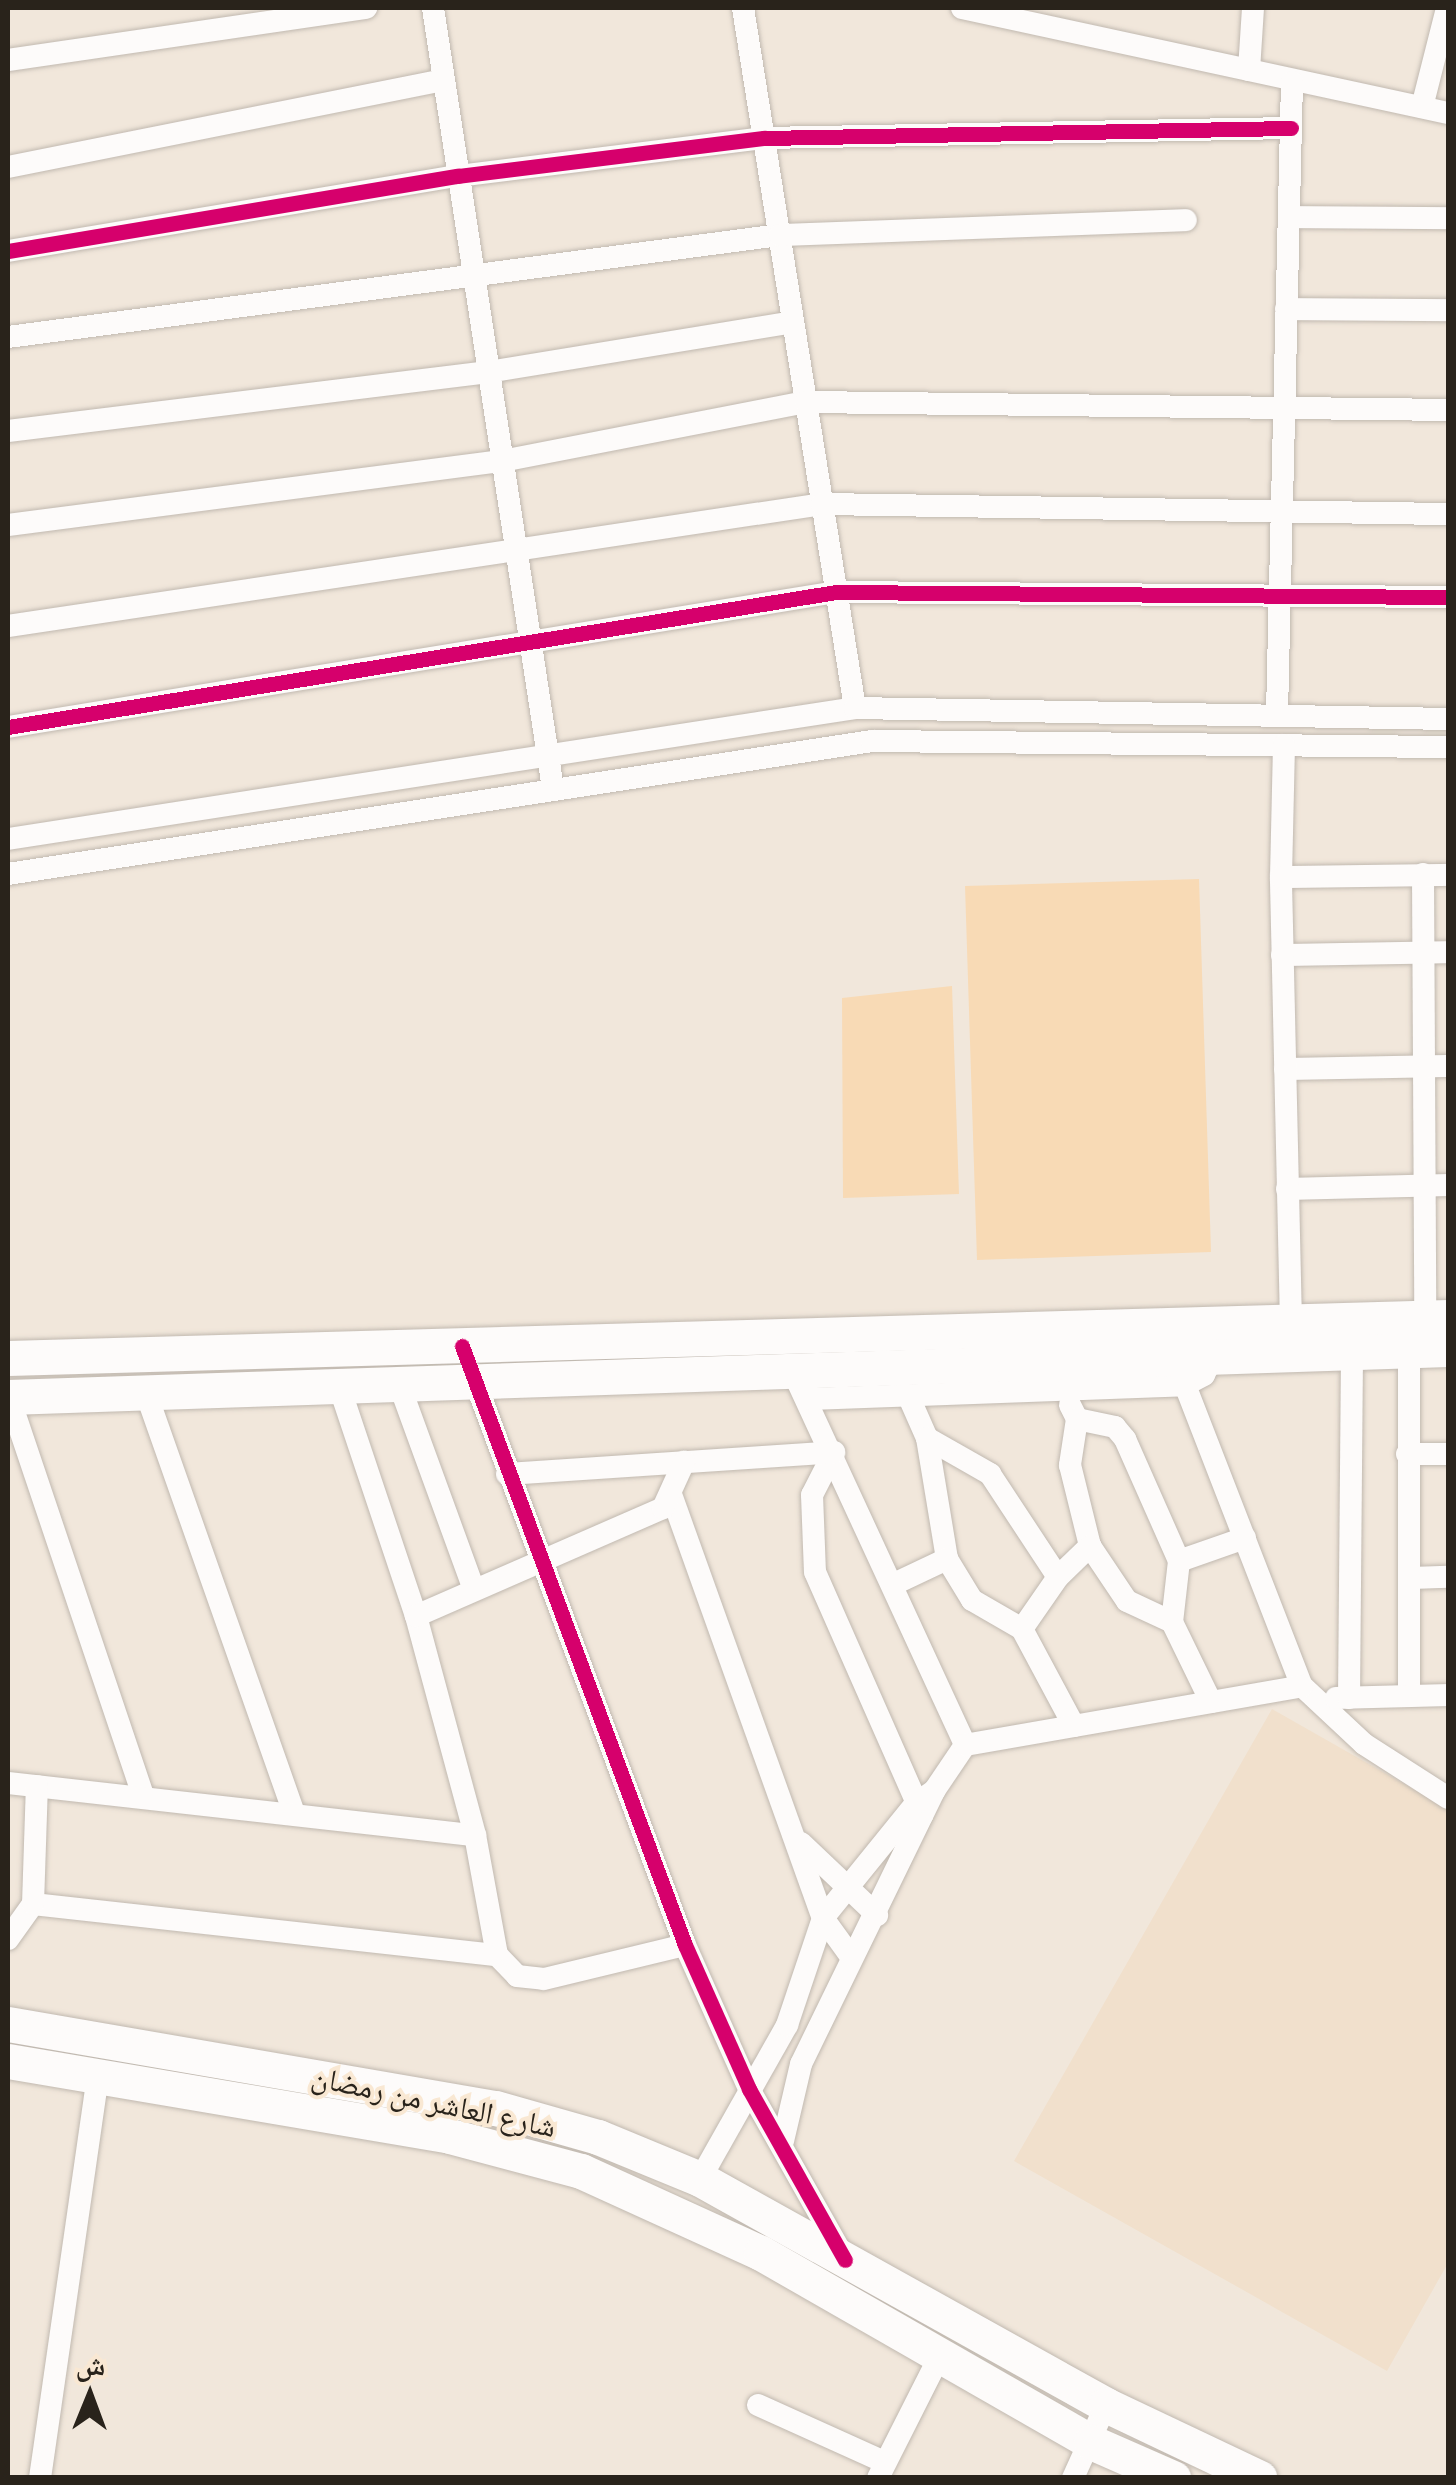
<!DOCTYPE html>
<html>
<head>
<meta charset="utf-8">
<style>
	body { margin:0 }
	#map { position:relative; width:1456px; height:2485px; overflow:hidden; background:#f1e7db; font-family:Merriweather,"Noto Naskh Arabic",serif }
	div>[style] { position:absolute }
	.built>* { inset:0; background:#f1e0cc }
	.green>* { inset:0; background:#f8dab5 }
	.roads { filter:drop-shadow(0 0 2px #c1b9b0) drop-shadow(0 0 2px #c1b9b0) }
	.minor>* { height:22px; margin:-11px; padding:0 11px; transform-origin:11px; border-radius:11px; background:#fdfbfa }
	.primary>* { height:35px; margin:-17.5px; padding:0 17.5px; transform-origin:17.5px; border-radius:17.5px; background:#fdfbfa }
	.cycleway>* { height:15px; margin:-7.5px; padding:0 7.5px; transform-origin:7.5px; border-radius:7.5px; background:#d6006c }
	span { translate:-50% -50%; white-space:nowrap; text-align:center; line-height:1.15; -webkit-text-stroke:8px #f9e8d3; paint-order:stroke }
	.street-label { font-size:30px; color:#29231b }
	.frame { position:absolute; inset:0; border:10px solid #29231b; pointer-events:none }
	.north { position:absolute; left:40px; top:2345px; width:100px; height:100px; -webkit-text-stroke:8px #f9e8d3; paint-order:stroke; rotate:1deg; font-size:28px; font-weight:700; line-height:40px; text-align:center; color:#29231b }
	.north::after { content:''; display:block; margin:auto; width:35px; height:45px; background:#29231b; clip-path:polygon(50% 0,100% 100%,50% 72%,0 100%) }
</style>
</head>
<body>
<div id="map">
	<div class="built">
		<i style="clip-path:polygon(1272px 1709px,1448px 1809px,1448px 2263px,1387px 2371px,1014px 2161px)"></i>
	</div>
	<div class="green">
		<i style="clip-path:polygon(1199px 879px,1211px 1252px,977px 1260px,965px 886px)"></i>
		<i style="clip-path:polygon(952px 986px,959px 1194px,843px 1198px,842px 998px)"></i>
	</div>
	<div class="roads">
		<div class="minor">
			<i style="left:433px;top:8px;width:790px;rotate:81.26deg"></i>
			<i style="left:743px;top:8px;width:709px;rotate:80.91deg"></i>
			<i style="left:962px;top:8px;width:497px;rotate:12.2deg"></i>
			<i style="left:8px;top:60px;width:362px;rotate:-8.3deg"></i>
			<i style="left:1249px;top:70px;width:62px;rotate:-86.3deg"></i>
			<i style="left:1422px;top:107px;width:102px;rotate:-75.8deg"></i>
			<i style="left:8px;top:167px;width:444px;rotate:-11.3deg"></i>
			<i style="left:1289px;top:217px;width:159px;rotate:0.4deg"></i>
			<i style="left:8px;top:251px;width:456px;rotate:-9.5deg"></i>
			<i style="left:458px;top:176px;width:308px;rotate:-7.1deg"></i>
			<i style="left:764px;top:138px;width:527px;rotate:-1.09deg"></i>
			<i style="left:1286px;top:309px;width:162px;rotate:0.4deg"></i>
			<i style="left:8px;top:337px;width:779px;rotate:-7.53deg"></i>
			<i style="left:780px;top:235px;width:406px;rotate:-2.1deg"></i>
			<i style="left:8px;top:431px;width:484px;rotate:-7deg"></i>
			<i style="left:488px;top:372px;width:309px;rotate:-9.3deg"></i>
			<i style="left:8px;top:525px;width:498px;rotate:-7.4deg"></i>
			<i style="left:502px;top:461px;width:310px;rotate:-11deg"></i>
			<i style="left:806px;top:402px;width:642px;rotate:0.71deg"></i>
			<i style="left:8px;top:626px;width:823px;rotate:-8.52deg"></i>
			<i style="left:822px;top:504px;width:626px;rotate:0.92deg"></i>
			<i style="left:1277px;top:713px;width:631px;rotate:-88.64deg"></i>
			<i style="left:8px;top:727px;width:839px;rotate:-9.26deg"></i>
			<i style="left:836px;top:592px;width:612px;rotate:0.47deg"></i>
			<i style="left:8px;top:839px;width:857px;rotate:-8.79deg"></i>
			<i style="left:855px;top:708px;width:593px;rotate:1.06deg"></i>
			<i style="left:8px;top:874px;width:874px;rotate:-8.75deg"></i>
			<i style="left:872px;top:741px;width:576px;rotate:0.6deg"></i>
			<i style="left:1423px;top:874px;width:443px;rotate:89.7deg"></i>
			<i style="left:1281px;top:877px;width:132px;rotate:-88.7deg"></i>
			<i style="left:1282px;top:955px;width:166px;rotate:-1deg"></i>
			<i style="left:1285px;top:1069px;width:163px;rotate:-1.1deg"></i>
			<i style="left:1287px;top:1189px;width:161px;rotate:-1.4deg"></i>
			<i style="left:1291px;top:1323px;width:446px;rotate:-91.3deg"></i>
			<i style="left:1281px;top:877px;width:167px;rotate:-0.7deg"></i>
			<i style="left:1213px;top:1357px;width:20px;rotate:117deg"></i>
			<i style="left:1204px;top:1375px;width:21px;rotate:152deg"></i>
			<i style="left:1185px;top:1385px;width:323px;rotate:68.8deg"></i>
			<i style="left:1302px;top:1686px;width:85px;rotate:43.1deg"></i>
			<i style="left:1364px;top:1744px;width:100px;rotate:32.7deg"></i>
			<i style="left:792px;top:1370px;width:413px;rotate:65.2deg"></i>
			<i style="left:472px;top:1373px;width:610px;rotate:69.58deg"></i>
			<i style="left:685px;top:1945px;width:158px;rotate:66deg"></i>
			<i style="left:749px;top:2089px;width:189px;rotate:60.6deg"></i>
			<i style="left:398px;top:1381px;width:222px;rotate:70deg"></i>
			<i style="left:338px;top:1383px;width:246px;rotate:71.5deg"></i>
			<i style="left:416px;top:1616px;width:227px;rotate:74.9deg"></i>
			<i style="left:146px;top:1393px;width:446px;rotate:70.6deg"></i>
			<i style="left:908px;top:1395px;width:47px;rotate:66.2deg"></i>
			<i style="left:927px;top:1438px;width:73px;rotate:29.7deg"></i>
			<i style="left:990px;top:1474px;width:123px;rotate:56.6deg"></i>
			<i style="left:1058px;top:1577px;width:63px;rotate:124.7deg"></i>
			<i style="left:1022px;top:1629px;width:110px;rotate:61.8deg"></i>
			<i style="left:9px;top:1397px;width:423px;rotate:71.4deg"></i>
			<i style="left:810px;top:1399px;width:375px;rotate:-2.1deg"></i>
			<i style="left:1070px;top:1405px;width:16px;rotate:63deg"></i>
			<i style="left:1077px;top:1419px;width:47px;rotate:98.7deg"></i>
			<i style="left:1070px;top:1465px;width:83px;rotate:76.1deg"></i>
			<i style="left:1077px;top:1419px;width:39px;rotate:12deg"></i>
			<i style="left:1115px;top:1427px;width:16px;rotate:50deg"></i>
			<i style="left:1125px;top:1439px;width:133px;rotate:66.1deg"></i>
			<i style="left:1179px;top:1561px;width:61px;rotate:96.5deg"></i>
			<i style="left:927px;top:1438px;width:123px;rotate:80.6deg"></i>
			<i style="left:834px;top:1452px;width:48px;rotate:117.1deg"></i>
			<i style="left:812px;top:1495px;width:77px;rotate:87.8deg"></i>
			<i style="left:815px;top:1572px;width:266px;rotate:66.2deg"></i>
			<i style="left:1407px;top:1454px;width:41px"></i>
			<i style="left:507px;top:1474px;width:328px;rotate:-3.8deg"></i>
			<i style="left:672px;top:1497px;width:447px;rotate:70.3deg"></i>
			<i style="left:823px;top:1918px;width:49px;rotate:54.1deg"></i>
			<i style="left:1179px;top:1561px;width:70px;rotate:-19.2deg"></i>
			<i style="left:1058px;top:1577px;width:45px;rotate:-44.1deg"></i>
			<i style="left:1090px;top:1546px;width:66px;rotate:56.1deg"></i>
			<i style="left:1127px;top:1601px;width:50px;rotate:25deg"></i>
			<i style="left:1172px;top:1622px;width:89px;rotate:64deg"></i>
			<i style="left:1411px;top:1578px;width:37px;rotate:-2deg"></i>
			<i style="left:894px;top:1584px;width:59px;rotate:-25.3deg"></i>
			<i style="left:947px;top:1559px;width:48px;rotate:58.6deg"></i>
			<i style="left:972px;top:1600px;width:58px;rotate:30.1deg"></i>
			<i style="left:416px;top:1616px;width:270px;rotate:-23.6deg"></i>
			<i style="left:663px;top:1508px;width:51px;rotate:-65.5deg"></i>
			<i style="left:1409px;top:1696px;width:346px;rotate:-90deg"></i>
			<i style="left:1336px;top:1698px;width:112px;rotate:-1.5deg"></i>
			<i style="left:1349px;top:1698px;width:345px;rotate:-89.5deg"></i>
			<i style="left:8px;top:1783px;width:470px;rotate:6.4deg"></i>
			<i style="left:475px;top:1835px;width:122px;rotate:79.6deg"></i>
			<i style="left:497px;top:1955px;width:29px;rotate:46deg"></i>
			<i style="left:517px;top:1976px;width:27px;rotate:6deg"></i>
			<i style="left:544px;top:1979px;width:145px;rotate:-13.6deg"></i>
			<i style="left:801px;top:1843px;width:105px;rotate:43.5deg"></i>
			<i style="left:33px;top:1904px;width:467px;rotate:6.3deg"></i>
			<i style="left:8px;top:1939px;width:43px;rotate:-54.5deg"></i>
			<i style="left:33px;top:1904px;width:118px;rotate:-88.1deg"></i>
			<i style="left:783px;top:2141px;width:79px;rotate:-76.8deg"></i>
			<i style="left:801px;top:2064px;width:304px;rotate:-64deg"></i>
			<i style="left:934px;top:1791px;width:55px;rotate:-56deg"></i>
			<i style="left:965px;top:1745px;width:342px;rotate:-9.9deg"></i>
			<i style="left:700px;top:2179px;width:177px;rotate:-60.5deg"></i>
			<i style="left:787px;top:2025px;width:113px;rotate:-71.4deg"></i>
			<i style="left:823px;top:1918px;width:148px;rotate:-51deg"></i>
			<i style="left:916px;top:1803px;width:22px;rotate:-34deg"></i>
			<i style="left:758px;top:2405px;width:138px;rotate:24.3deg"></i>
			<i style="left:40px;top:2478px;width:405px;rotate:-81.8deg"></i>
			<i style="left:878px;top:2478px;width:136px;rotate:-63.2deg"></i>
			<i style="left:1073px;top:2478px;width:80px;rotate:-65.7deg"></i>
		</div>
		<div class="primary">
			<i style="left:8px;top:1358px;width:1441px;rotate:-1.63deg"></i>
			<i style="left:8px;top:1397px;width:1441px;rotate:-1.91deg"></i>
			<i style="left:8px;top:2024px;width:495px;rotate:9.8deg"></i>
			<i style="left:496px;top:2108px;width:106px;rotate:15.9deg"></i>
			<i style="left:598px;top:2137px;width:110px;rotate:22.4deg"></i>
			<i style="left:700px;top:2179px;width:465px;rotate:29.1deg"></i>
			<i style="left:1106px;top:2405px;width:170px;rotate:25.4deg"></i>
			<i style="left:8px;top:2061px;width:448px;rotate:9.6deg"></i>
			<i style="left:450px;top:2136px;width:136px;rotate:15deg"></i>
			<i style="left:581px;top:2171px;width:198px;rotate:24.5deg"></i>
			<i style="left:761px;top:2253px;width:380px;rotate:29.8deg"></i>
			<i style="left:1091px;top:2442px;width:90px;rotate:23.7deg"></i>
		</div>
	</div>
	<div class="cycleway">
		<i style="left:8px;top:251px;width:456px;rotate:-9.5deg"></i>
		<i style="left:458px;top:176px;width:308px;rotate:-7.1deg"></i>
		<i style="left:764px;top:138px;width:527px;rotate:-1.09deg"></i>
		<i style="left:8px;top:727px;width:839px;rotate:-9.26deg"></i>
		<i style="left:836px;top:592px;width:612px;rotate:0.47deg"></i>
		<i style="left:462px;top:1346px;width:639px;rotate:69.58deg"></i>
		<i style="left:685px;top:1945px;width:158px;rotate:66deg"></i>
		<i style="left:749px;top:2089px;width:196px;rotate:60.7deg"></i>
	</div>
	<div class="street-label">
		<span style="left:434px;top:2101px;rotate:12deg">شارع العاشر من رمضان</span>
	</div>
	<div class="frame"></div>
	<div class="north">ش</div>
</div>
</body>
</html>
